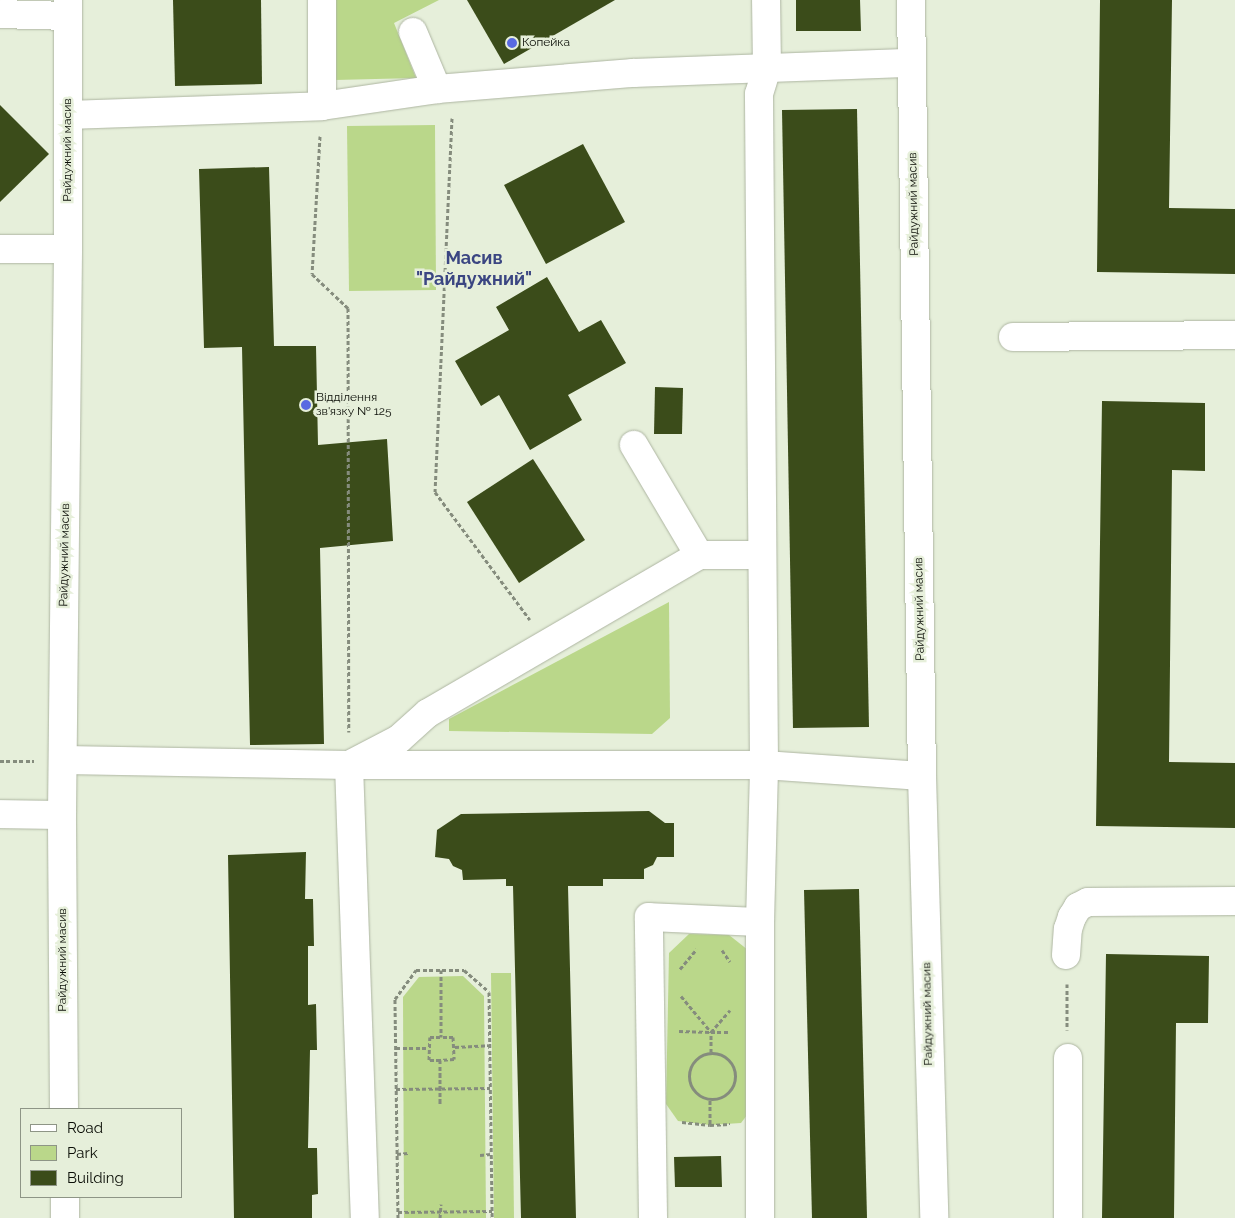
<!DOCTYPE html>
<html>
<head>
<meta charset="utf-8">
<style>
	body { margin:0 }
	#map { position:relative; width:1235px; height:1218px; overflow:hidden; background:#e6efda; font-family:Raleway,sans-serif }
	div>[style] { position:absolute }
	.green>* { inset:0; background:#bad78a }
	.building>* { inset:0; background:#3b4c1a }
	.path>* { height:3px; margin-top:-1.5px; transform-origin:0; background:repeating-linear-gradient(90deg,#858c7d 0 4px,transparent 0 6.5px) }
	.path>.ring { margin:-1.5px; padding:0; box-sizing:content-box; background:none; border:3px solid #858c7d; border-radius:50% }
	.roads { filter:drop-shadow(0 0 1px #adb5a1) drop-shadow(0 0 1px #adb5a1) }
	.minor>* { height:28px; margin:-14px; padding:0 14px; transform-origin:14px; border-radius:14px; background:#fff }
	.dots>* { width:14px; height:14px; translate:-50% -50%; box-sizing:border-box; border:2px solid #e6efda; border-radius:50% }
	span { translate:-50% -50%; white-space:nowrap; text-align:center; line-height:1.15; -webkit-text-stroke:5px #e6efda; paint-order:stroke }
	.poi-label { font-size:12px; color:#0b0e07 }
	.left { translate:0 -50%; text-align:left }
	.street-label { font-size:12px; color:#0b0e07 }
	.district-label { font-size:18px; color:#3b4682; font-weight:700 }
	.legend { position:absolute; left:20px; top:1108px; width:162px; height:90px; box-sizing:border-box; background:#e6efda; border:1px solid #8e9586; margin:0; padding:6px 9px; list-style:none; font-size:15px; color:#0b0e07 }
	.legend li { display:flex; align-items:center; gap:10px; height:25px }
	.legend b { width:25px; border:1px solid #8e9586 }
</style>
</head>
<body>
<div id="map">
	<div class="green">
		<i style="clip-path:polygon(334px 0,439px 0,394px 23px,416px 78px,335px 80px)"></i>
		<i style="clip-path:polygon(435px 125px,436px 290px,349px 291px,347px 126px)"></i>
		<i style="clip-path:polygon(669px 602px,670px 718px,652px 734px,449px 731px,449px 719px)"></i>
		<i style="clip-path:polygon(689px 934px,729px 935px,748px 950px,754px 1106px,741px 1123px,710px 1125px,678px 1121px,666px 1104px,669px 953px)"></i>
		<i style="clip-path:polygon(491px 973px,511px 973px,514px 1218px,494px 1218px)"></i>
		<i style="clip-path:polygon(463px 976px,484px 996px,486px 1218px,404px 1218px,403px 997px,419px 977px)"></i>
	</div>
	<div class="building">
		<i style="clip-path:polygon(173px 0,261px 0,262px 84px,175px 86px)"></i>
		<i style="clip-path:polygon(467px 0,615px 0,504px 64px)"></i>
		<i style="clip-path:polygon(796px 0,860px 0,861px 31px,796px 31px)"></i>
		<i style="clip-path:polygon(1100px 0,1172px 0,1169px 208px,1235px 209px,1235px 274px,1097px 272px)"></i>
		<i style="clip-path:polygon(0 105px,49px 154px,0 202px)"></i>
		<i style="clip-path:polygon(857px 109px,869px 727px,793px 728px,782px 110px)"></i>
		<i style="clip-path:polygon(583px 144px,625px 222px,546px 264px,504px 185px)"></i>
		<i style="clip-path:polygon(269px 167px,274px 346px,316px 346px,318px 445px,387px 439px,393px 541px,320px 548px,324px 744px,250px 745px,242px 347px,204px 348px,199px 169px)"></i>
		<i style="clip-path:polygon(547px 277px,579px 332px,601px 320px,626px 363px,568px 395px,582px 420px,530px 450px,499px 395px,481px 406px,455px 361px,509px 330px,496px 307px)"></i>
		<i style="clip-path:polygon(655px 387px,683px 388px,682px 434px,654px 434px)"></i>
		<i style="clip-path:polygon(1102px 401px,1205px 403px,1205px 471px,1172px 470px,1169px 762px,1235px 763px,1235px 828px,1096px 826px)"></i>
		<i style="clip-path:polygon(533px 459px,585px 540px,519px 583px,467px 502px)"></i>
		<i style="clip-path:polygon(649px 811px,665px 823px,674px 823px,674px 857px,657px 857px,653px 865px,644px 869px,644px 879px,603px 879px,603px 886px,568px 886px,576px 1218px,521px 1218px,513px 886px,506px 886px,506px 879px,463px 880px,462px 870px,453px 866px,449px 859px,435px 857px,437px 830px,461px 814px)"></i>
		<i style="clip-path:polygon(306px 852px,305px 899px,313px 899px,314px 946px,308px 946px,308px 1005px,316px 1004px,317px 1050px,310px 1050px,308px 1148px,317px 1148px,318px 1194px,312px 1195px,312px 1218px,234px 1218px,228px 855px)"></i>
		<i style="clip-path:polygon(859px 889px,867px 1218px,812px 1218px,804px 890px)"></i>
		<i style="clip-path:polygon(1106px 954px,1209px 956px,1208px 1023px,1176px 1023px,1174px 1218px,1102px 1218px)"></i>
		<i style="clip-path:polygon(721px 1156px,722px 1187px,675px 1187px,674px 1157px)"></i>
	</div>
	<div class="path">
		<i style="left:452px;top:118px;width:374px;rotate:92.6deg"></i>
		<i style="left:435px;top:492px;width:159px;rotate:53.4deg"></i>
		<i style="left:320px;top:136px;width:138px;rotate:93.3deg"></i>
		<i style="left:312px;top:274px;width:50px;rotate:43.4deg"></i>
		<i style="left:348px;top:308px;width:424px;rotate:89.9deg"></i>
		<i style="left:0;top:761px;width:34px"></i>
		<i style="left:722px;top:950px;width:14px;rotate:56deg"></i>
		<i style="left:680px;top:969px;width:26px;rotate:-50deg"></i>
		<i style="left:441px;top:970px;width:67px;rotate:90deg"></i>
		<i style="left:1067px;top:984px;width:46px;rotate:90deg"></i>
		<i style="left:681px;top:996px;width:47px;rotate:50.2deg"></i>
		<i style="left:679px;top:1031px;width:32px;rotate:2deg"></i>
		<i style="left:711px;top:1032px;width:29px;rotate:-49deg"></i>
		<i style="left:455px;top:1047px;width:34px;rotate:-3deg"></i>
		<i style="left:396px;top:1048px;width:33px"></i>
		<i style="left:711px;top:1052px;width:20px;rotate:-90deg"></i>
		<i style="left:711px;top:1032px;width:19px"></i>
		<i class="ring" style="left:689px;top:1053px;width:43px;height:43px"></i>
		<i style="left:440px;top:1060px;width:11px;rotate:180deg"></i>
		<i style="left:429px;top:1060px;width:23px;rotate:-88deg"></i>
		<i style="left:430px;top:1037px;width:23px"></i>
		<i style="left:453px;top:1037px;width:22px;rotate:87deg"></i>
		<i style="left:454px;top:1059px;width:14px;rotate:176deg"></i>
		<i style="left:440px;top:1060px;width:44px;rotate:90deg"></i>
		<i style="left:396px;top:1089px;width:94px;rotate:-0.6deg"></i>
		<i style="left:710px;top:1100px;width:25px;rotate:90deg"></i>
		<i style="left:682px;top:1122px;width:28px;rotate:6deg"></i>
		<i style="left:710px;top:1125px;width:20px;rotate:-3deg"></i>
		<i style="left:397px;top:1154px;width:11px;rotate:-5deg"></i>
		<i style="left:480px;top:1155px;width:11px;rotate:-5deg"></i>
		<i style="left:398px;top:1212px;width:94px;rotate:-0.6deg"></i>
		<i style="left:398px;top:1218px;width:219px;rotate:-90.8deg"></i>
		<i style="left:395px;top:999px;width:36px;rotate:-54deg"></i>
		<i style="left:416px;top:970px;width:48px"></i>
		<i style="left:464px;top:970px;width:33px;rotate:41deg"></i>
		<i style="left:489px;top:992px;width:226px;rotate:89.2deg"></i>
		<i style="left:440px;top:1218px;width:14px;rotate:-86deg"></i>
	</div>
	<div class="roads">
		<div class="minor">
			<i style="left:911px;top:0;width:776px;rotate:89.19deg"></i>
			<i style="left:922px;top:776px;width:442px;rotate:88.4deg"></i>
			<i style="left:0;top:14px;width:68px;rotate:1.7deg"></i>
			<i style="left:413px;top:32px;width:62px;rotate:67.2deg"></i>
			<i style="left:322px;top:106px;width:106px;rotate:-90deg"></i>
			<i style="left:68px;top:115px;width:254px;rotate:-2deg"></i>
			<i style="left:322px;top:106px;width:116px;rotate:-8.4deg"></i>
			<i style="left:437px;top:89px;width:197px;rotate:-4.7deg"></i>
			<i style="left:633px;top:73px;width:279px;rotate:-2.1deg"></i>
			<i style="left:0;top:249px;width:68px"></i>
			<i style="left:1013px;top:337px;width:222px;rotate:-0.5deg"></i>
			<i style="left:699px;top:555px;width:63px"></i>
			<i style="left:64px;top:760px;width:285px;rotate:1deg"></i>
			<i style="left:349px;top:765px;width:415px"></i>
			<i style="left:764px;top:765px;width:158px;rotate:4deg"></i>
			<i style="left:353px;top:763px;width:52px;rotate:-27.6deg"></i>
			<i style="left:399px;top:739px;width:39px;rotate:-42deg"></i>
			<i style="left:428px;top:713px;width:314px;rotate:-30.2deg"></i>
			<i style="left:699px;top:555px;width:128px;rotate:-120.6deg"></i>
			<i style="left:349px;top:765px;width:453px;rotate:88deg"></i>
			<i style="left:0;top:814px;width:62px;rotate:0.9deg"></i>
			<i style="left:1066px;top:955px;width:26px;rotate:-86deg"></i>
			<i style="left:1068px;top:929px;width:13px;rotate:-72deg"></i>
			<i style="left:1072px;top:917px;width:12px;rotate:-59deg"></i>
			<i style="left:1078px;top:907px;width:11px;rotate:-27deg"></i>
			<i style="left:1088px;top:902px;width:147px;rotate:-0.4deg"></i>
			<i style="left:64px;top:1109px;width:294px;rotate:-90.4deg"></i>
			<i style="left:62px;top:815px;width:566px;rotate:-89.39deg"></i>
			<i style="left:68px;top:249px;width:249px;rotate:-90deg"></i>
			<i style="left:65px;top:1197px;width:21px;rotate:90deg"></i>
			<i style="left:653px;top:1218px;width:301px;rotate:-90.8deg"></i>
			<i style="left:649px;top:917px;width:111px;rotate:2.6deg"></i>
			<i style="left:760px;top:1218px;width:296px;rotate:-90deg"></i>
			<i style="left:760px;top:922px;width:157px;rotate:-88.5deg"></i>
			<i style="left:764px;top:765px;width:671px;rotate:-90.43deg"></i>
			<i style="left:759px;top:94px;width:27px;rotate:-73deg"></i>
			<i style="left:767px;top:68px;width:68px;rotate:-90.8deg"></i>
			<i style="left:1068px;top:1218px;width:160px;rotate:-90deg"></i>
		</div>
	</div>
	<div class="dots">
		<i style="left:512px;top:43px;background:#596ae1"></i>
		<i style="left:306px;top:405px;background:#596ae1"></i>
	</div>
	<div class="poi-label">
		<span class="left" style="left:522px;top:43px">Копейка</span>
		<span class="left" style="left:316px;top:405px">Відділення<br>зв'язку № 125</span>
	</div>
	<div class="street-label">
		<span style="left:68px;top:150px;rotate:-90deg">Райдужний масив</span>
		<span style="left:914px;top:204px;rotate:-91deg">Райдужний масив</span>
		<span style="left:65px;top:555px;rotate:-89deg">Райдужний масив</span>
		<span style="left:920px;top:609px;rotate:-91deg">Райдужний масив</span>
		<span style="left:63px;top:960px;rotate:-90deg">Райдужний масив</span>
		<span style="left:928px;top:1014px;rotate:-91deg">Райдужний масив</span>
	</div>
	<div class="district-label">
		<span style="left:474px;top:269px">Масив<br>"Райдужний"</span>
	</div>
	<ul class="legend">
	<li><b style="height:6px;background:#fff"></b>Road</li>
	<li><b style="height:14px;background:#bad78a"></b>Park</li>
	<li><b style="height:14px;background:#3b4c1a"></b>Building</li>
	</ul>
</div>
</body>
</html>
